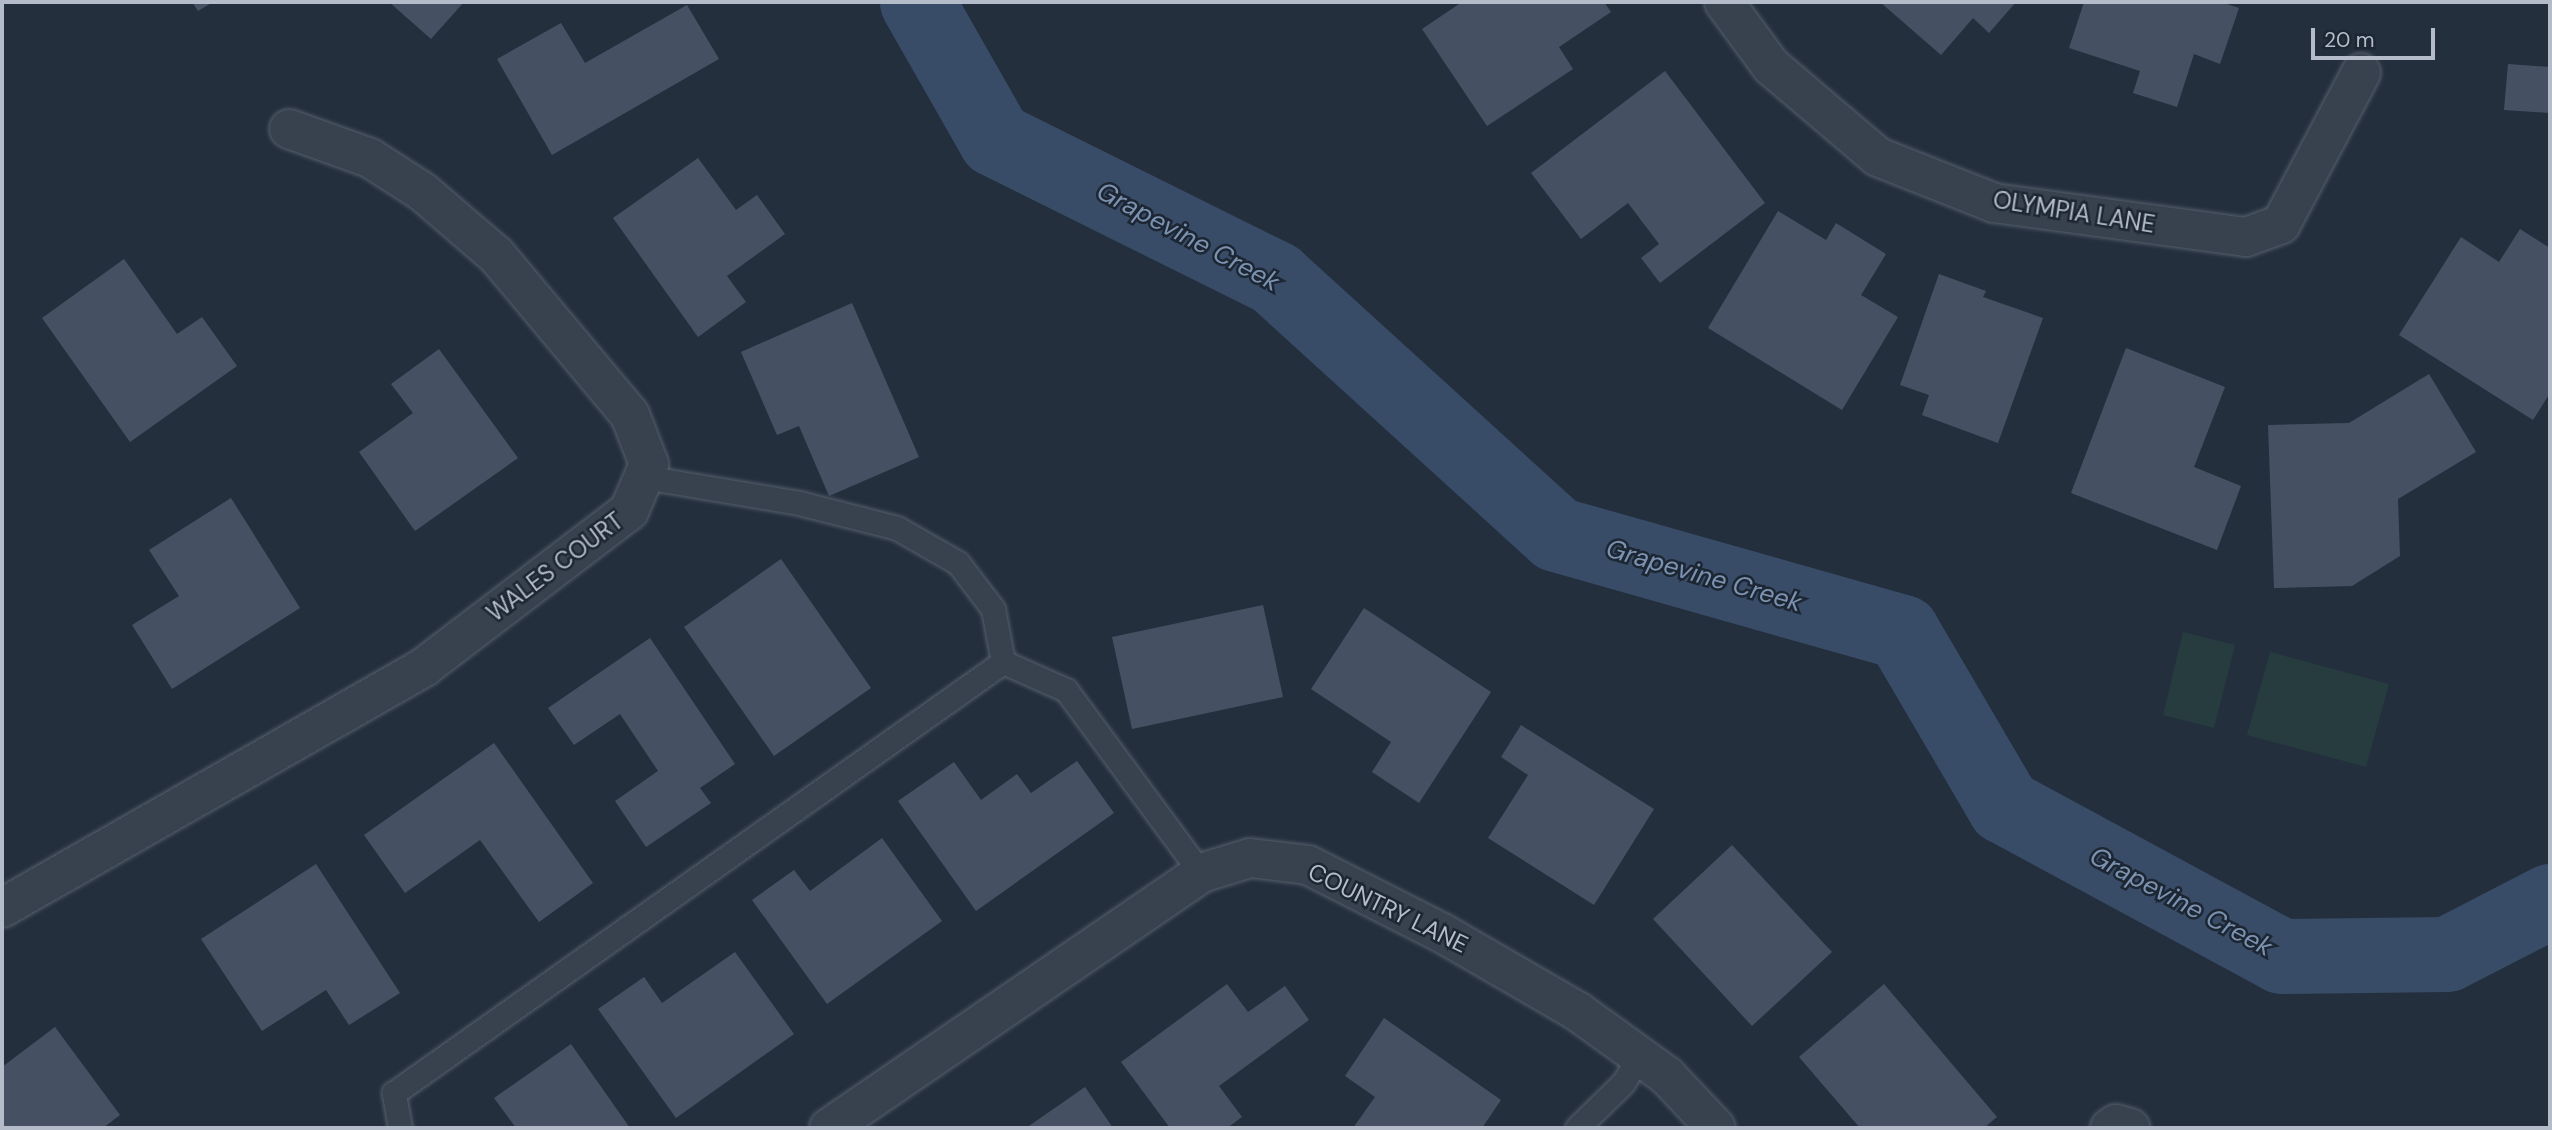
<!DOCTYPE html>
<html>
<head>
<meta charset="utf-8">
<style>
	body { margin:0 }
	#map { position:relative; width:2552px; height:1130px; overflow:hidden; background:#242f3e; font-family:"DM Sans",sans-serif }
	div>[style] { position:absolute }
	.green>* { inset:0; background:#263c3f }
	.river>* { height:75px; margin:-37.5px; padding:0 37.5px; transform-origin:37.5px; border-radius:37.5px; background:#394c67 }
	.building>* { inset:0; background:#455162 }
	.roads { filter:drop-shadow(0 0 2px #565f6c) drop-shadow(0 0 2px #565f6c) }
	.lane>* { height:23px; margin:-11.5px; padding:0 11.5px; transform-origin:11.5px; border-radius:11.5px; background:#38414e }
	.street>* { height:38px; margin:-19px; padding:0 19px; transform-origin:19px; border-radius:19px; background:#38414e }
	span { translate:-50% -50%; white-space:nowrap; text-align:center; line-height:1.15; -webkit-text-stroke:5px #1d2633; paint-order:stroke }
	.street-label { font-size:24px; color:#b4bcc9 }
	.water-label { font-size:26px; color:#7c92b1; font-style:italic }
	.frame { position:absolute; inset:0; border:4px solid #b4bcc9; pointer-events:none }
	.scale { position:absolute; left:2311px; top:28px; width:124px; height:32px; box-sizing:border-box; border:4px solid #b4bcc9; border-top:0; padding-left:9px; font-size:21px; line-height:24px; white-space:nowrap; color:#b4bcc9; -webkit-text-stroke:5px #1d2633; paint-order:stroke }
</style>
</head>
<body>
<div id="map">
	<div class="green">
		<i style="clip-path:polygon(2183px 632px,2235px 645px,2214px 728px,2163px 715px)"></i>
		<i style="clip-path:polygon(2270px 652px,2389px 684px,2366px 767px,2247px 735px)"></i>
	</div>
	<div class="river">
		<i style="left:917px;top:2px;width:158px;rotate:60.3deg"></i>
		<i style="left:995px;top:139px;width:313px;rotate:26.4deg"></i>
		<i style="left:1275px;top:278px;width:380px;rotate:42.3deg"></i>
		<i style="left:1556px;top:534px;width:360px;rotate:15.8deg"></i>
		<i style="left:1902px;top:632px;width:202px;rotate:59.6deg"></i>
		<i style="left:2004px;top:806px;width:315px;rotate:28.4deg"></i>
		<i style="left:2281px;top:956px;width:166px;rotate:-0.7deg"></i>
		<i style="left:2447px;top:954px;width:116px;rotate:-27.2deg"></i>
	</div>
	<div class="building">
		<i style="clip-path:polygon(192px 2px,213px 2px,198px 11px)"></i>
		<i style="clip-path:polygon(389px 2px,464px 2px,431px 39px)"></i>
		<i style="clip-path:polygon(1462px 2px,1604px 2px,1611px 12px,1559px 47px,1573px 69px,1487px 126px,1422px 29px)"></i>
		<i style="clip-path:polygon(1880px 2px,2016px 2px,1989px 33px,1973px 18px,1941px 55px)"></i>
		<i style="clip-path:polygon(2084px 2px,2221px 2px,2239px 8px,2220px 64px,2194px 54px,2177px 107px,2133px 93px,2140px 71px,2069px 48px)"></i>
		<i style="clip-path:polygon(687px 5px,719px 59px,552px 155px,497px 59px,561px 23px,585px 63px)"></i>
		<i style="clip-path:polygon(2508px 64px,2550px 67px,2550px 113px,2504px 110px)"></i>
		<i style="clip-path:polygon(1665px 71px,1765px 203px,1660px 283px,1641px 258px,1659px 244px,1628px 203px,1581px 239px,1531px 173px)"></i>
		<i style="clip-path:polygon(698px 158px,736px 210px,757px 195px,785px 234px,727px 276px,746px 302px,698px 337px,613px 218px)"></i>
		<i style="clip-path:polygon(1778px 211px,1826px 240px,1836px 223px,1886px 254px,1861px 295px,1898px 317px,1842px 410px,1708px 328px)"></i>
		<i style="clip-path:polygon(2520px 229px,2550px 248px,2550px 393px,2533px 420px,2399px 335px,2461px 237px,2499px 262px)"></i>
		<i style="clip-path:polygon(124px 259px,177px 334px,202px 317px,237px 366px,130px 442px,42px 318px)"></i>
		<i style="clip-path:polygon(1939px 274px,1986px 291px,1983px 297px,2043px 318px,1998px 443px,1922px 415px,1929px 395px,1900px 385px)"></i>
		<i style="clip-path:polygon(852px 303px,919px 457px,829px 496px,799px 426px,777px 435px,741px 352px)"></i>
		<i style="clip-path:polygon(2126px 348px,2225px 387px,2194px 467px,2241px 486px,2217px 550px,2071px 493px)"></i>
		<i style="clip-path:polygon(439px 349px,518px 458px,415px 531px,359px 452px,413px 413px,391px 384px)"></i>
		<i style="clip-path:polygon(2429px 374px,2476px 452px,2398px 499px,2400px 556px,2352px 586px,2274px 588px,2268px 425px,2349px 423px)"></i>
		<i style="clip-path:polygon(231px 498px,300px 608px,172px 689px,132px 625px,179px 596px,149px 550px)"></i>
		<i style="clip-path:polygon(781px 559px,871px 688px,774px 756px,684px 627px)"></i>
		<i style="clip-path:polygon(1263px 605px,1283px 697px,1132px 729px,1112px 637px)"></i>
		<i style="clip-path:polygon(1364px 608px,1491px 692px,1419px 803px,1372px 772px,1391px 742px,1311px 689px)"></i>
		<i style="clip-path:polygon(650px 638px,735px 764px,700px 788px,711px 803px,646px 847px,615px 801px,658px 771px,620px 714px,574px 745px,548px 708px)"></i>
		<i style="clip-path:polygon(1521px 725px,1654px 809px,1594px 905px,1488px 838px,1528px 775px,1501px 757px)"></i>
		<i style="clip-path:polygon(494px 743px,593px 883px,539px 922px,480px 840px,405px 893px,364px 835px)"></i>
		<i style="clip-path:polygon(1077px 761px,1114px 813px,976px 911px,898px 801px,954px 762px,981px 800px,1017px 774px,1031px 793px)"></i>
		<i style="clip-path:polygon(882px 838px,942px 921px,827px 1004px,752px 900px,794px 870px,810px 891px)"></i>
		<i style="clip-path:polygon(1732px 845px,1832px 952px,1752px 1026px,1653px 919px)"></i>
		<i style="clip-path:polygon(316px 864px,400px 993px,349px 1025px,326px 990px,262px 1031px,201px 939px)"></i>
		<i style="clip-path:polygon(735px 952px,794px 1034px,676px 1118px,598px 1009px,644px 977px,662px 1003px)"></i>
		<i style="clip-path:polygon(1227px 984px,1248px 1012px,1285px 986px,1309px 1020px,1219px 1086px,1242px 1117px,1227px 1128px,1170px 1128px,1121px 1062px)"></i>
		<i style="clip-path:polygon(1884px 984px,1997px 1117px,1984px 1128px,1860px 1128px,1799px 1057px)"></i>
		<i style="clip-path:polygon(1384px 1018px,1501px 1100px,1482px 1128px,1353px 1128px,1375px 1097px,1345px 1076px)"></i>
		<i style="clip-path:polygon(55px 1027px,120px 1115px,103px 1128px,2px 1128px,2px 1067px)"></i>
		<i style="clip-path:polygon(571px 1044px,630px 1128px,516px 1128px,494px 1098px)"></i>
		<i style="clip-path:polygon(1085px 1087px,1113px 1128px,1026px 1128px)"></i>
	</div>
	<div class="roads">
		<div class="lane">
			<i style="left:644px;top:477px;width:157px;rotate:9.5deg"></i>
			<i style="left:799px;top:503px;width:101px;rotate:14.3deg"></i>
			<i style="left:897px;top:528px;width:70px;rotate:29.8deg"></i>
			<i style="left:958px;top:563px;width:58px;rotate:52.7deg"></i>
			<i style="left:993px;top:609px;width:54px;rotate:79.3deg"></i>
			<i style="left:400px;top:1128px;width:36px;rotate:-100deg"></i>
			<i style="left:394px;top:1093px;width:746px;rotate:-35.29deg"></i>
			<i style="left:1003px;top:662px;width:69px;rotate:24deg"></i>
			<i style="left:1066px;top:690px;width:227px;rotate:53.6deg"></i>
			<i style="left:1577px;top:1128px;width:64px;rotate:-44.4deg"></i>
			<i style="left:1623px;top:1083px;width:32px;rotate:-58deg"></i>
		</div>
		<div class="street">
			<i style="left:1724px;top:2px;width:79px;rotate:53.7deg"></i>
			<i style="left:1771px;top:66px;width:140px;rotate:40.4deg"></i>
			<i style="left:1878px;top:157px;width:125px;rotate:21.6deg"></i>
			<i style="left:1994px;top:203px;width:254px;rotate:7.7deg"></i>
			<i style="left:2246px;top:237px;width:37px;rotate:-20deg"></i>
			<i style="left:2281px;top:224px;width:171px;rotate:-62.1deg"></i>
			<i style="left:2px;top:908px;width:486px;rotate:-29.7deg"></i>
			<i style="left:424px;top:667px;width:258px;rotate:-37.3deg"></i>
			<i style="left:629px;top:511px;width:51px;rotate:-66.9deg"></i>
			<i style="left:649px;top:464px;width:53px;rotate:-111.2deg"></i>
			<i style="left:630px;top:415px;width:209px;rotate:-129.9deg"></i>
			<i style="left:496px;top:255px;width:96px;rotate:-139.2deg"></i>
			<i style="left:423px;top:192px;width:63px;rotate:-147.3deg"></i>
			<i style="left:370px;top:158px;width:86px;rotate:-160.3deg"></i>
			<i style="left:829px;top:1128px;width:451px;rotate:-34.4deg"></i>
			<i style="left:1201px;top:873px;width:51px;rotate:-17deg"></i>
			<i style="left:1250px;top:858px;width:58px;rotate:6.9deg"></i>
			<i style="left:1308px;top:865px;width:153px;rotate:26.9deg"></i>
			<i style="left:1444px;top:934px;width:154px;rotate:30.1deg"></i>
			<i style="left:1577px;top:1011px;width:111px;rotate:35.8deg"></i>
			<i style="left:1667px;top:1076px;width:71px;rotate:46.7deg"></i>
			<i style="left:2110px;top:1128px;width:7px;rotate:-34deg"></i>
			<i style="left:2116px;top:1124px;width:15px;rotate:16deg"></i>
		</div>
	</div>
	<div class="street-label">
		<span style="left:2074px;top:212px;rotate:9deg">OLYMPIA LANE</span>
		<span style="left:555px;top:567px;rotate:-37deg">WALES COURT</span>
		<span style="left:1388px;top:908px;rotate:26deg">COUNTRY LANE</span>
	</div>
	<div class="water-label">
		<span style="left:1188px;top:237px;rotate:28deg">Grapevine Creek</span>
		<span style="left:1704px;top:576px;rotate:16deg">Grapevine Creek</span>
		<span style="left:2181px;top:902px;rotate:28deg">Grapevine Creek</span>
	</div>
	<div class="frame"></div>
	<div class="scale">20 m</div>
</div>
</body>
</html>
